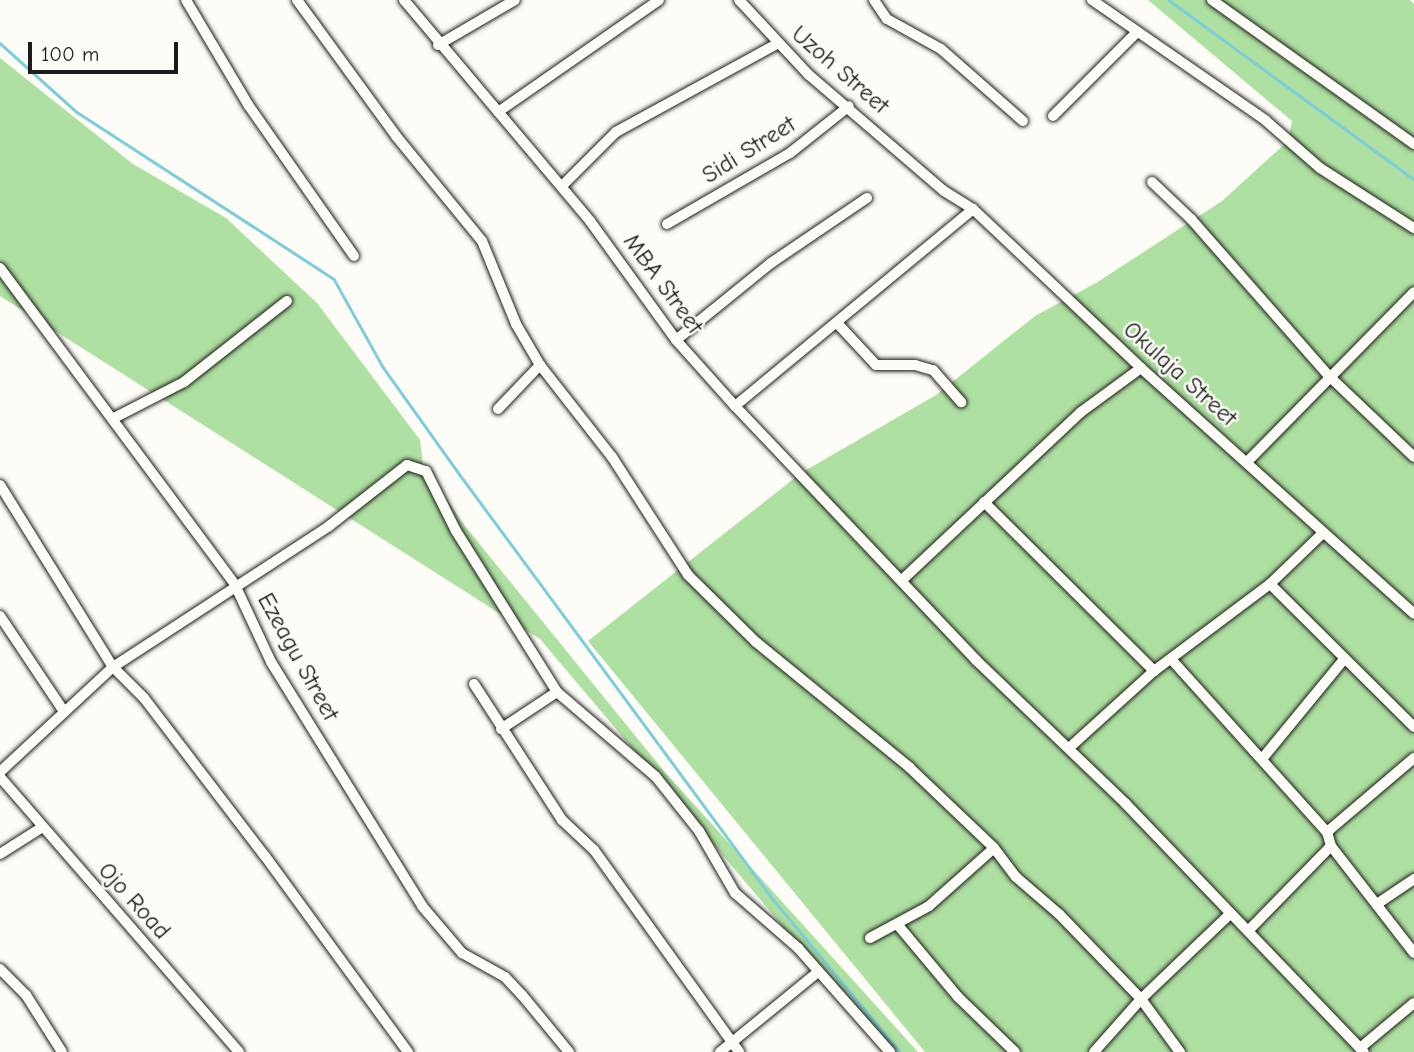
<!DOCTYPE html>
<html>
<head>
<meta charset="utf-8">
<style>
	body { margin:0 }
	#map { position:relative; width:1414px; height:1052px; overflow:hidden; background:#fdfcf7; font-family:"Comic Neue",sans-serif }
	div>[style] { position:absolute }
	.green>* { inset:0; background:#aee0a1 }
	.stream>* { height:2.5px; margin:-1.25px; padding:0 1.25px; transform-origin:1.25px; border-radius:1.25px; background:#7dcdda }
	.roads { filter:drop-shadow(0 0 2px #1c1c1c) drop-shadow(0 0 2px #1c1c1c) }
	.minor>* { height:10px; margin:-5px; padding:0 5px; transform-origin:5px; border-radius:5px; background:#fdfcf7 }
	span { translate:-50% -50%; white-space:nowrap; text-align:center; line-height:1.15; -webkit-text-stroke:5px #fdfcf7; paint-order:stroke }
	.street-label { font-size:24px; color:#1c1c1c }
	.scale { position:absolute; left:28px; top:42px; width:150px; height:32px; box-sizing:border-box; border:4px solid #1c1c1c; border-top:0; padding-left:9px; font-size:21px; line-height:24px; white-space:nowrap; color:#1c1c1c; -webkit-text-stroke:5px #fdfcf7; paint-order:stroke }
</style>
</head>
<body>
<div id="map">
	<div class="green">
		<i style="clip-path:polygon(1148px 0,1410px 0,1414px 4px,1414px 1052px,925px 1052px,588px 641px,801px 473px,936px 395px,1035px 316px,1096px 283px,1222px 201px,1288px 141px,1292px 121px)"></i>
		<i style="clip-path:polygon(0 58px,133px 164px,226px 218px,317px 303px,420px 440px,423px 465px,465px 526px,663px 770px,918px 1052px,889px 1052px,540px 639px,0 296px)"></i>
	</div>
	<div class="stream">
		<i style="left:1169px;top:0;width:303px;rotate:36.2deg"></i>
		<i style="left:0;top:43px;width:103px;rotate:41.9deg"></i>
		<i style="left:77px;top:112px;width:306px;rotate:33deg"></i>
		<i style="left:334px;top:279px;width:101px;rotate:60.9deg"></i>
		<i style="left:383px;top:367px;width:138px;rotate:54.5deg"></i>
		<i style="left:463px;top:479px;width:521px;rotate:53.59deg"></i>
		<i style="left:772px;top:898px;width:200px;rotate:50.3deg"></i>
	</div>
	<div class="roads">
		<div class="minor">
			<i style="left:186px;top:0;width:123px;rotate:59.3deg"></i>
			<i style="left:249px;top:106px;width:183px;rotate:55deg"></i>
			<i style="left:297px;top:0;width:168px;rotate:53.9deg"></i>
			<i style="left:396px;top:136px;width:136px;rotate:50.7deg"></i>
			<i style="left:482px;top:241px;width:90px;rotate:67.7deg"></i>
			<i style="left:516px;top:324px;width:48px;rotate:59.7deg"></i>
			<i style="left:540px;top:365px;width:117px;rotate:52deg"></i>
			<i style="left:612px;top:457px;width:140px;rotate:57.2deg"></i>
			<i style="left:688px;top:575px;width:95px;rotate:44.6deg"></i>
			<i style="left:756px;top:642px;width:198px;rotate:39.2deg"></i>
			<i style="left:909px;top:767px;width:117px;rotate:43.6deg"></i>
			<i style="left:994px;top:848px;width:36px;rotate:53deg"></i>
			<i style="left:1016px;top:877px;width:57px;rotate:40.7deg"></i>
			<i style="left:1059px;top:914px;width:118px;rotate:46deg"></i>
			<i style="left:1141px;top:999px;width:66px;rotate:53.7deg"></i>
			<i style="left:404px;top:0;width:289px;rotate:49.9deg"></i>
			<i style="left:590px;top:221px;width:147px;rotate:54.1deg"></i>
			<i style="left:676px;top:340px;width:89px;rotate:48.2deg"></i>
			<i style="left:735px;top:406px;width:350px;rotate:46.5deg"></i>
			<i style="left:976px;top:660px;width:207px;rotate:43.8deg"></i>
			<i style="left:1125px;top:803px;width:345px;rotate:46.2deg"></i>
			<i style="left:739px;top:0;width:103px;rotate:47deg"></i>
			<i style="left:809px;top:75px;width:178px;rotate:40.7deg"></i>
			<i style="left:944px;top:191px;width:34px;rotate:32deg"></i>
			<i style="left:973px;top:209px;width:231px;rotate:43.4deg"></i>
			<i style="left:1141px;top:368px;width:367px;rotate:42deg"></i>
			<i style="left:874px;top:0;width:23px;rotate:56deg"></i>
			<i style="left:887px;top:19px;width:62px;rotate:29.1deg"></i>
			<i style="left:941px;top:49px;width:109px;rotate:41.3deg"></i>
			<i style="left:1092px;top:0;width:211px;rotate:34.7deg"></i>
			<i style="left:1265px;top:120px;width:73px;rotate:41.1deg"></i>
			<i style="left:1320px;top:168px;width:112px;rotate:32.6deg"></i>
			<i style="left:1212px;top:0;width:248px;rotate:35.5deg"></i>
			<i style="left:438px;top:45px;width:89px;rotate:-30.3deg"></i>
			<i style="left:498px;top:112px;width:196px;rotate:-34.8deg"></i>
			<i style="left:1053px;top:116px;width:119px;rotate:-45deg"></i>
			<i style="left:1152px;top:182px;width:54px;rotate:43.5deg"></i>
			<i style="left:1191px;top:219px;width:209px;rotate:48.7deg"></i>
			<i style="left:1329px;top:376px;width:117px;rotate:43.6deg"></i>
			<i style="left:562px;top:186px;width:76px;rotate:-45deg"></i>
			<i style="left:616px;top:132px;width:183px;rotate:-28.7deg"></i>
			<i style="left:667px;top:224px;width:142px;rotate:-30deg"></i>
			<i style="left:790px;top:153px;width:75px;rotate:-38.5deg"></i>
			<i style="left:0;top:268px;width:395px;rotate:53.4deg"></i>
			<i style="left:235px;top:585px;width:85px;rotate:64.9deg"></i>
			<i style="left:271px;top:662px;width:287px;rotate:58.2deg"></i>
			<i style="left:422px;top:906px;width:62px;rotate:49.6deg"></i>
			<i style="left:462px;top:953px;width:49px;rotate:29.2deg"></i>
			<i style="left:505px;top:977px;width:25px;rotate:47deg"></i>
			<i style="left:522px;top:995px;width:74px;rotate:50.5deg"></i>
			<i style="left:837px;top:323px;width:57px;rotate:47.1deg"></i>
			<i style="left:876px;top:365px;width:39px"></i>
			<i style="left:915px;top:365px;width:19px;rotate:16deg"></i>
			<i style="left:933px;top:370px;width:43px;rotate:48.8deg"></i>
			<i style="left:676px;top:340px;width:122px;rotate:-39deg"></i>
			<i style="left:771px;top:263px;width:116px;rotate:-34.1deg"></i>
			<i style="left:735px;top:406px;width:309px;rotate:-39.6deg"></i>
			<i style="left:498px;top:409px;width:61px;rotate:-46.3deg"></i>
			<i style="left:114px;top:418px;width:79px;rotate:-27.2deg"></i>
			<i style="left:184px;top:382px;width:131px;rotate:-38.2deg"></i>
			<i style="left:1247px;top:462px;width:238px;rotate:-45.5deg"></i>
			<i style="left:0;top:485px;width:214px;rotate:58.2deg"></i>
			<i style="left:113px;top:667px;width:44px;rotate:45deg"></i>
			<i style="left:144px;top:698px;width:199px;rotate:52.6deg"></i>
			<i style="left:265px;top:856px;width:243px;rotate:53.9deg"></i>
			<i style="left:984px;top:502px;width:240px;rotate:44.8deg"></i>
			<i style="left:902px;top:580px;width:245px;rotate:-43.2deg"></i>
			<i style="left:1081px;top:412px;width:74px;rotate:-36.3deg"></i>
			<i style="left:1270px;top:584px;width:203px;rotate:44.8deg"></i>
			<i style="left:0;top:616px;width:113px;rotate:56.2deg"></i>
			<i style="left:1171px;top:659px;width:233px;rotate:48deg"></i>
			<i style="left:1327px;top:832px;width:15px;rotate:74deg"></i>
			<i style="left:1331px;top:846px;width:135px;rotate:52.2deg"></i>
			<i style="left:474px;top:684px;width:162px;rotate:57.1deg"></i>
			<i style="left:562px;top:820px;width:44px;rotate:43.2deg"></i>
			<i style="left:594px;top:850px;width:249px;rotate:54.3deg"></i>
			<i style="left:501px;top:729px;width:67px;rotate:-33.5deg"></i>
			<i style="left:1069px;top:748px;width:115px;rotate:-42.2deg"></i>
			<i style="left:1154px;top:671px;width:145px;rotate:-36.9deg"></i>
			<i style="left:1270px;top:584px;width:74px;rotate:-43.9deg"></i>
			<i style="left:1262px;top:759px;width:129px;rotate:-50.6deg"></i>
			<i style="left:0;top:772px;width:154px;rotate:-42.9deg"></i>
			<i style="left:113px;top:667px;width:258px;rotate:-33.1deg"></i>
			<i style="left:329px;top:526px;width:99px;rotate:-38deg"></i>
			<i style="left:407px;top:465px;width:20px;rotate:18deg"></i>
			<i style="left:426px;top:471px;width:67px;rotate:63.4deg"></i>
			<i style="left:456px;top:531px;width:190px;rotate:57.9deg"></i>
			<i style="left:557px;top:692px;width:130px;rotate:40.6deg"></i>
			<i style="left:656px;top:777px;width:69px;rotate:51.5deg"></i>
			<i style="left:699px;top:831px;width:72px;rotate:59.9deg"></i>
			<i style="left:735px;top:893px;width:84px;rotate:41.1deg"></i>
			<i style="left:798px;top:948px;width:139px;rotate:48.5deg"></i>
			<i style="left:0;top:777px;width:364px;rotate:49deg"></i>
			<i style="left:1327px;top:832px;width:114px;rotate:-40.4deg"></i>
			<i style="left:0;top:854px;width:49px;rotate:-32.4deg"></i>
			<i style="left:1377px;top:904px;width:45px;rotate:-34deg"></i>
			<i style="left:897px;top:924px;width:95px;rotate:50.1deg"></i>
			<i style="left:958px;top:997px;width:79px;rotate:44deg"></i>
			<i style="left:1249px;top:930px;width:117px;rotate:-45.7deg"></i>
			<i style="left:870px;top:938px;width:67px;rotate:-28.5deg"></i>
			<i style="left:929px;top:906px;width:87px;rotate:-41.7deg"></i>
			<i style="left:0;top:969px;width:37px;rotate:45deg"></i>
			<i style="left:26px;top:995px;width:67px;rotate:57.7deg"></i>
			<i style="left:1360px;top:1048px;width:70px;rotate:-39.8deg"></i>
			<i style="left:720px;top:1052px;width:127px;rotate:-39.2deg"></i>
			<i style="left:1094px;top:1052px;width:71px;rotate:-48.4deg"></i>
			<i style="left:1141px;top:999px;width:124px;rotate:-43.7deg"></i>
		</div>
	</div>
	<div class="street-label">
		<span style="left:840px;top:70px;rotate:41deg">Uzoh Street</span>
		<span style="left:749px;top:150px;rotate:-32deg">Sidi Street</span>
		<span style="left:663px;top:284px;rotate:54deg">MBA Street</span>
		<span style="left:1180px;top:374px;rotate:42deg">Okulaja Street</span>
		<span style="left:298px;top:657px;rotate:61deg">Ezeagu Street</span>
		<span style="left:134px;top:901px;rotate:48deg">Ojo Road</span>
	</div>
	<div class="scale">100 m</div>
</div>
</body>
</html>
